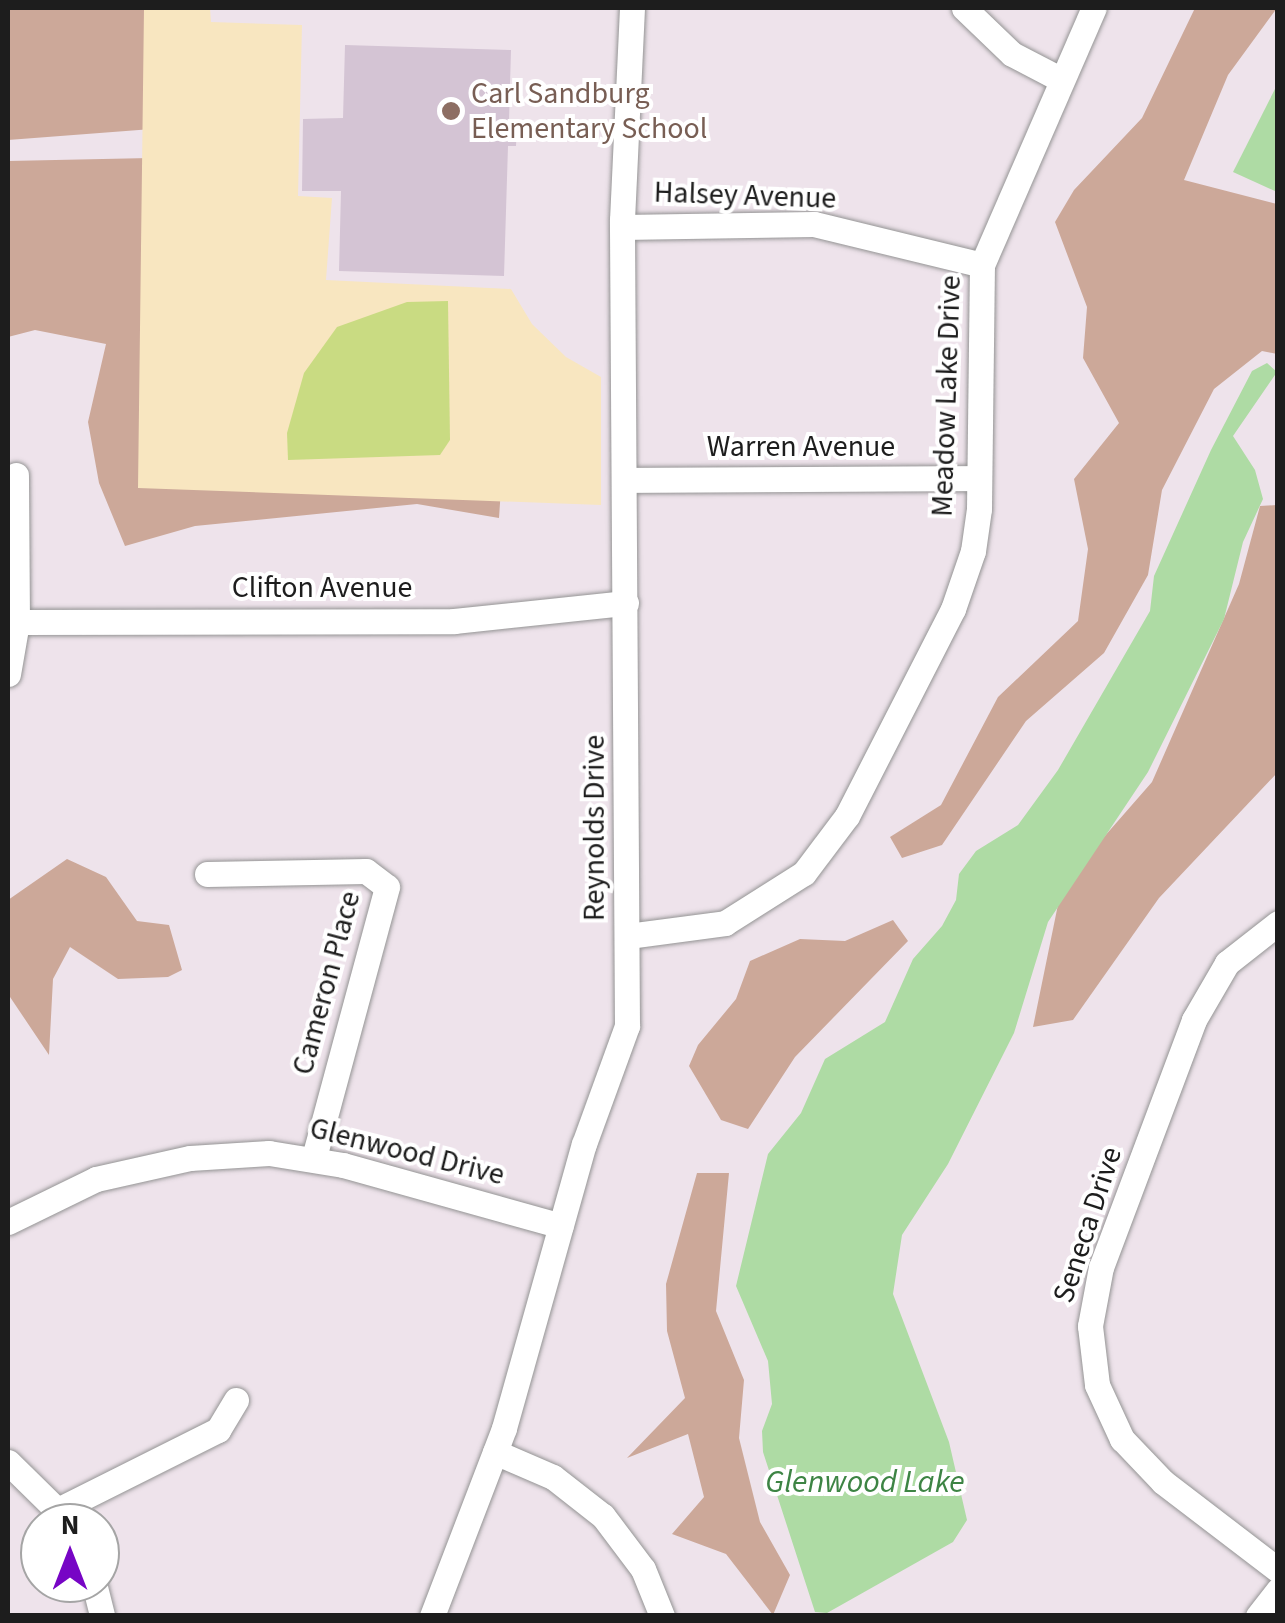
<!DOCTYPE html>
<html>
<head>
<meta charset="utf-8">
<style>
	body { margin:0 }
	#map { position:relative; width:1285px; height:1623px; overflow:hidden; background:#eee3eb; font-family:"Source Sans 3",sans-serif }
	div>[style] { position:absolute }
	.forest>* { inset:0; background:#cca899 }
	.park>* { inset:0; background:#f8e6c0 }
	.pitch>* { inset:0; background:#c9db82 }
	.water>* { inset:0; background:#aedba4 }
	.building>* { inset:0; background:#d4c4d4 }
	.roads { filter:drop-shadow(0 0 2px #949494) drop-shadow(0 0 2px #949494) }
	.minor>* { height:25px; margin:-12.5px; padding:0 12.5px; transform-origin:12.5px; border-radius:12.5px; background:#fff }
	.dots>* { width:28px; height:28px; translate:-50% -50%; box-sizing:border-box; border:5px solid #fff; border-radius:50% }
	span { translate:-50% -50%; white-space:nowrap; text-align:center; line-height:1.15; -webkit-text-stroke:8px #fff; paint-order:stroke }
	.education-label { font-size:30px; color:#785e54 }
	.left { translate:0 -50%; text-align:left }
	.street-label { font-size:30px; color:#1d1d1d }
	.water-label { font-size:32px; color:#3d8444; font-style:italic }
	.frame { position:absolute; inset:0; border:10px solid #1d1d1d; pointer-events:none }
	.north { position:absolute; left:20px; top:1503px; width:100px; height:100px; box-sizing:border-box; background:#fff; border:2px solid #a5a5a5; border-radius:50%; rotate:0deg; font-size:28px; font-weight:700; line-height:40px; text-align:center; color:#1d1d1d }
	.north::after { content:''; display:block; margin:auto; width:35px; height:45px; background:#7705c5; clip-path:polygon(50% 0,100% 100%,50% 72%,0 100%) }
</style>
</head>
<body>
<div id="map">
	<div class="forest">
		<i style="clip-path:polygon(8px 8px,166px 8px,165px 128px,8px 140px)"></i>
		<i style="clip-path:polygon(1195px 8px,1277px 8px,1228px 75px,1184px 180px,1277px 204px,1277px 354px,1262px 351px,1214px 389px,1162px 490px,1148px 575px,1104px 653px,1026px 721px,942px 845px,902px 858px,890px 837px,941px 805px,998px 697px,1078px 621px,1088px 549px,1074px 479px,1119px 423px,1083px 358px,1087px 307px,1055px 222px,1074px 190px,1142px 118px)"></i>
		<i style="clip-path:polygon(150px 158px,502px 474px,499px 518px,417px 504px,195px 526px,125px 546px,99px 483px,88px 422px,106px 344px,35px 330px,8px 337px,8px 161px)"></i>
		<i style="clip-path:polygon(1277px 505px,1277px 773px,1159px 898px,1073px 1020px,1033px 1027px,1062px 885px,1152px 782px,1239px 584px,1260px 506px)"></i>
		<i style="clip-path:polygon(67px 859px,106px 877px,137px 921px,169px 925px,182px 970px,168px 977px,118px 979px,70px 947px,53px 979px,49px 1055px,8px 994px,8px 900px)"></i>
		<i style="clip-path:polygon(893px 920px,908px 941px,795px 1057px,748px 1129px,721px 1120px,689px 1066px,698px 1045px,736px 999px,750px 961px,800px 939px,845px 941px)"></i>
		<i style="clip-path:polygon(697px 1173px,729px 1173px,716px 1311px,744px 1380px,739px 1438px,760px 1522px,790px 1575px,773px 1615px,726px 1554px,672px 1534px,704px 1497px,688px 1434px,627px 1458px,685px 1398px,667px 1331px,666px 1284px)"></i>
	</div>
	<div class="park">
		<i style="clip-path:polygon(144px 8px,210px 8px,211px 22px,302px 25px,298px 196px,332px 198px,326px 280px,511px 289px,532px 324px,566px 357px,601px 377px,601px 505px,138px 488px)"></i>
	</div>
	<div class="pitch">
		<i style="clip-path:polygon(448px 301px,450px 440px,440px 455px,288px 460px,287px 433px,304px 373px,337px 327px,407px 302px)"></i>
	</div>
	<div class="water">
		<i style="clip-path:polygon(1277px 85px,1278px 192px,1277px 192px,1233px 172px)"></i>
		<i style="clip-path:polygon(1267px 363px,1277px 372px,1233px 436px,1255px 470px,1263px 499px,1243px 542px,1224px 619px,1148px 772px,1048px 922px,1014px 1033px,948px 1164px,902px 1235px,893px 1294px,949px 1442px,967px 1520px,953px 1542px,827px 1613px,815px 1612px,763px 1452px,762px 1431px,772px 1404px,768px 1361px,736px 1286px,768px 1154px,801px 1113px,825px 1059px,885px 1022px,913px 959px,942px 926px,956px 900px,959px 874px,976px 851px,1018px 825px,1058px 770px,1150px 611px,1154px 576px,1211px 450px,1252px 371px)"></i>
	</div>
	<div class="building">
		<i style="clip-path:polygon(345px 45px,511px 50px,509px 121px,517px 121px,516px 146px,508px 146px,504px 276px,339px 271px,341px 191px,302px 191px,303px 119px,343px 118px)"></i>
	</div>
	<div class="roads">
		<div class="minor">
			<i style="left:964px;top:8px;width:66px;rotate:43.8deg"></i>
			<i style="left:1012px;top:54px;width:56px;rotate:27.5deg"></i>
			<i style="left:622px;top:227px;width:192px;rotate:-0.9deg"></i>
			<i style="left:814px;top:224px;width:173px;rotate:13.7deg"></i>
			<i style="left:624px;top:480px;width:355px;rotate:-0.3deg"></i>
			<i style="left:17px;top:622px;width:437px;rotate:-0.1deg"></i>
			<i style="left:454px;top:621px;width:173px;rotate:-6deg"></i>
			<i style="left:8px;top:674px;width:53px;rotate:-80.2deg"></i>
			<i style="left:17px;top:622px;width:147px;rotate:-90.4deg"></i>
			<i style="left:207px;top:874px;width:159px;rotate:-1.1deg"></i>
			<i style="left:366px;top:871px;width:26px;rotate:37deg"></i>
			<i style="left:387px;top:887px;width:281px;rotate:105.1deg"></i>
			<i style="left:1278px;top:923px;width:65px;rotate:141.9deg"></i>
			<i style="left:1227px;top:963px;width:66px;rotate:120.1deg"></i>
			<i style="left:1194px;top:1020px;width:264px;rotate:110.6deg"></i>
			<i style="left:1101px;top:1267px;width:60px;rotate:100.6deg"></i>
			<i style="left:1090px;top:1326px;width:59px;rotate:83.2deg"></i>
			<i style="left:1097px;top:1385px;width:60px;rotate:65.2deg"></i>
			<i style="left:1122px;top:1439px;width:59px;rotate:46.4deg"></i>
			<i style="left:1163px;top:1482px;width:145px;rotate:37.4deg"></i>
			<i style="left:628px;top:936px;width:98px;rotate:-7.6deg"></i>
			<i style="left:725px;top:923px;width:93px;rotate:-32.3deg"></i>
			<i style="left:804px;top:873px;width:71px;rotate:-53deg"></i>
			<i style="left:847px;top:816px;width:233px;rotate:-62.9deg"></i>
			<i style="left:953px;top:609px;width:61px;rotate:-71deg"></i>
			<i style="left:973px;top:551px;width:42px;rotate:-81.9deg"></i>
			<i style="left:979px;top:509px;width:244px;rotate:-89.3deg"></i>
			<i style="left:982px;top:265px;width:280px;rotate:-66.5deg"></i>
			<i style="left:8px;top:1222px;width:98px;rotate:-26deg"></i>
			<i style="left:96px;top:1179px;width:96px;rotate:-12.6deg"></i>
			<i style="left:190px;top:1158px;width:79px;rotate:-3.6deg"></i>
			<i style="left:269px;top:1153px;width:75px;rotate:9.2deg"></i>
			<i style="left:343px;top:1165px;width:226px;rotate:15.6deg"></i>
			<i style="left:495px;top:1452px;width:63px;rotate:23.3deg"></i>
			<i style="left:553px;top:1477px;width:63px;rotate:38deg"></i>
			<i style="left:603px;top:1516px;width:66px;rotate:53deg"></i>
			<i style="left:643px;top:1569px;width:51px;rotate:68deg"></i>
			<i style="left:8px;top:1462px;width:87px;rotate:44.5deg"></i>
			<i style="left:60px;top:1509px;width:177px;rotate:-26.6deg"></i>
			<i style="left:218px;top:1430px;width:35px;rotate:-59deg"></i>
			<i style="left:94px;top:1583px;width:34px;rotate:76deg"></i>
			<i style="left:432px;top:1616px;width:201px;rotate:-69deg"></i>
			<i style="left:504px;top:1428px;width:295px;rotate:-74.3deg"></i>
			<i style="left:584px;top:1144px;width:126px;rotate:-70deg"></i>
			<i style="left:627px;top:1026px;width:806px;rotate:-90.36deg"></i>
			<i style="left:622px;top:220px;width:212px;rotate:-87.3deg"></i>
			<i style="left:1258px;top:1616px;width:33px;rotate:-52deg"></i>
		</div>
	</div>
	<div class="dots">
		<i style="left:451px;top:111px;background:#8d6e63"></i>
	</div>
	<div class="education-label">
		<span class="left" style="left:471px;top:111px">Carl Sandburg<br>Elementary School</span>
	</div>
	<div class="street-label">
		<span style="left:745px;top:196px;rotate:2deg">Halsey Avenue</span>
		<span style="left:947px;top:396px;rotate:-88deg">Meadow Lake Drive</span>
		<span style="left:801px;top:447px">Warren Avenue</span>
		<span style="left:322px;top:588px">Clifton Avenue</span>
		<span style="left:595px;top:828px;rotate:-90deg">Reynolds Drive</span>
		<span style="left:327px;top:983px;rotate:-75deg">Cameron Place</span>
		<span style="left:407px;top:1152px;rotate:14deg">Glenwood Drive</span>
		<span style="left:1088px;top:1225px;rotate:-72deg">Seneca Drive</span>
	</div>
	<div class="water-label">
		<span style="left:865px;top:1482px">Glenwood Lake</span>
	</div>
	<div class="frame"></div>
	<div class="north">N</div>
</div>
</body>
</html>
